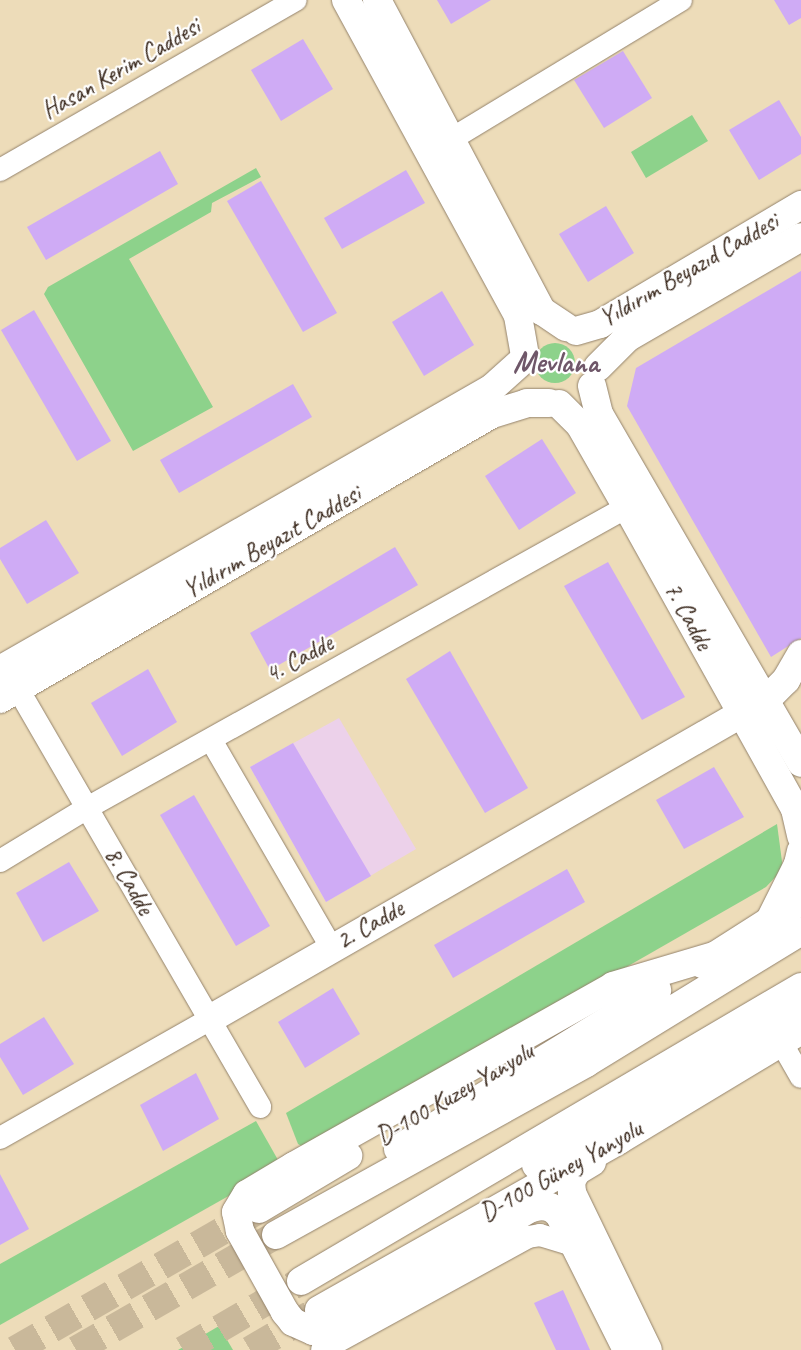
<!DOCTYPE html>
<html>
<head>
<meta charset="utf-8">
<style>
	body { margin:0 }
	#map { position:relative; width:801px; height:1350px; overflow:hidden; background:#eddcb9; font-family:Caveat,sans-serif }
	div>[style] { position:absolute }
	.built>* { inset:0; background:#ecd1ea }
	.green>* { inset:0; background:#8dd28b }
	.round { border-radius:50% }
	.building>* { inset:0; background:#cfabf5 }
	.major-tunnel>* { height:28px; margin-top:-14px; transform-origin:0; background:repeating-linear-gradient(90deg,#c9b89a 0 28px,transparent 0 42px) }
	.highway-tunnel>* { height:28px; margin-top:-14px; transform-origin:0; background:repeating-linear-gradient(90deg,#c9b89a 0 28px,transparent 0 42px) }
	.roads { filter:drop-shadow(0 0 1px #94836c) drop-shadow(0 0 1px #94836c) }
	.minor>* { height:22px; margin:-11px; padding:0 11px; transform-origin:11px; border-radius:11px; background:#fff }
	.major>* { height:28px; margin:-14px; padding:0 14px; transform-origin:14px; border-radius:14px; background:#fff }
	.highway>* { height:28px; margin:-14px; padding:0 14px; transform-origin:14px; border-radius:14px; background:#fff }
	span { translate:-50% -50%; white-space:nowrap; text-align:center; line-height:1.15; -webkit-text-stroke:4.5px #fff; paint-order:stroke }
	.street-label { font-size:25px; color:#3b2a1e }
	.district-label { font-size:30px; color:#6f5769; font-weight:700 }
</style>
</head>
<body>
<div id="map">
	<div class="built">
		<i style="clip-path:polygon(339px 718px,416px 849px,326px 902px,250px 767px)"></i>
	</div>
	<div class="green">
		<i style="clip-path:polygon(692px 115px,708px 141px,646px 178px,631px 152px)"></i>
		<i style="clip-path:polygon(256px 168px,261px 177px,212px 203px,211px 212px,129px 259px,213px 407px,133px 451px,44px 294px,48px 287px)"></i>
		<i class="round" style="left:535px;top:343px;width:40px;height:40px"></i>
		<i style="clip-path:polygon(777px 824px,783px 869px,766px 887px,328px 1138px,307px 1149px,298px 1144px,286px 1113px)"></i>
		<i style="clip-path:polygon(256px 1121px,278px 1160px,257px 1180px,0 1325px,0 1264px)"></i>
		<i style="clip-path:polygon(219px 1326px,233px 1350px,178px 1350px)"></i>
	</div>
	<div class="building">
		<i style="clip-path:polygon(437px 0,491px 0,451px 24px)"></i>
		<i style="clip-path:polygon(774px 0,801px 0,801px 18px,789px 25px)"></i>
		<i style="clip-path:polygon(303px 39px,333px 89px,281px 121px,251px 70px)"></i>
		<i style="clip-path:polygon(623px 51px,652px 98px,604px 128px,574px 80px)"></i>
		<i style="clip-path:polygon(779px 100px,801px 137px,801px 154px,759px 180px,729px 130px)"></i>
		<i style="clip-path:polygon(160px 151px,178px 184px,46px 260px,27px 227px)"></i>
		<i style="clip-path:polygon(406px 170px,425px 203px,342px 249px,324px 218px)"></i>
		<i style="clip-path:polygon(261px 181px,337px 313px,303px 332px,227px 201px)"></i>
		<i style="clip-path:polygon(606px 206px,634px 253px,588px 282px,559px 234px)"></i>
		<i style="clip-path:polygon(801px 271px,801px 638px,771px 657px,627px 406px,636px 368px)"></i>
		<i style="clip-path:polygon(442px 291px,474px 345px,424px 376px,392px 322px)"></i>
		<i style="clip-path:polygon(34px 310px,111px 441px,77px 461px,1px 330px)"></i>
		<i style="clip-path:polygon(293px 384px,312px 417px,179px 493px,160px 460px)"></i>
		<i style="clip-path:polygon(542px 439px,576px 493px,519px 530px,485px 476px)"></i>
		<i style="clip-path:polygon(46px 520px,79px 573px,27px 604px,0 559px,0 548px)"></i>
		<i style="clip-path:polygon(395px 547px,418px 585px,270px 670px,250px 633px)"></i>
		<i style="clip-path:polygon(608px 562px,685px 697px,642px 720px,564px 586px)"></i>
		<i style="clip-path:polygon(450px 651px,528px 788px,485px 813px,406px 679px)"></i>
		<i style="clip-path:polygon(148px 669px,177px 722px,122px 756px,91px 703px)"></i>
		<i style="clip-path:polygon(293px 743px,371px 876px,326px 902px,250px 767px)"></i>
		<i style="clip-path:polygon(714px 767px,744px 817px,684px 849px,656px 800px)"></i>
		<i style="clip-path:polygon(194px 795px,270px 926px,236px 946px,160px 815px)"></i>
		<i style="clip-path:polygon(69px 862px,99px 911px,43px 942px,16px 893px)"></i>
		<i style="clip-path:polygon(567px 869px,585px 902px,453px 978px,434px 945px)"></i>
		<i style="clip-path:polygon(333px 988px,360px 1034px,305px 1068px,278px 1022px)"></i>
		<i style="clip-path:polygon(44px 1017px,74px 1064px,23px 1095px,0 1057px,0 1044px)"></i>
		<i style="clip-path:polygon(196px 1073px,219px 1119px,163px 1151px,140px 1105px)"></i>
		<i style="clip-path:polygon(0 1174px,29px 1229px,0 1245px)"></i>
		<i style="clip-path:polygon(563px 1290px,590px 1350px,556px 1350px,534px 1303px)"></i>
	</div>
	<div class="major-tunnel">
		<i style="left:15px;top:1350px;width:280px;rotate:-29.9deg"></i>
		<i style="left:250px;top:1350px;width:75px;rotate:-30.3deg"></i>
	</div>
	<div class="highway-tunnel">
		<i style="left:76px;top:1350px;width:231px;rotate:-29.9deg"></i>
		<i style="left:183px;top:1350px;width:137px;rotate:-30.3deg"></i>
	</div>
	<div class="roads">
		<div class="minor">
			<i style="left:450px;top:140px;width:270px;rotate:-31.2deg"></i>
			<i style="left:0;top:170px;width:341px;rotate:-29.9deg"></i>
			<i style="left:18px;top:689px;width:483px;rotate:59.9deg"></i>
			<i style="left:211px;top:740px;width:239px;rotate:59.9deg"></i>
			<i style="left:0;top:861px;width:102px;rotate:-31.3deg"></i>
			<i style="left:87px;top:808px;width:618px;rotate:-29.14deg"></i>
			<i style="left:781px;top:1042px;width:40px;rotate:60.3deg"></i>
			<i style="left:0;top:1138px;width:241px;rotate:-29.5deg"></i>
			<i style="left:322px;top:1350px;width:235px;rotate:-28.7deg"></i>
			<i style="left:528px;top:1237px;width:12px;rotate:-9deg"></i>
			<i style="left:540px;top:1235px;width:37px;rotate:17deg"></i>
		</div>
		<div class="major">
			<i style="left:346px;top:0;width:360px;rotate:61.4deg"></i>
			<i style="left:518px;top:316px;width:35px;rotate:80deg"></i>
			<i style="left:377px;top:0;width:352px;rotate:62.1deg"></i>
			<i style="left:542px;top:311px;width:29px;rotate:34deg"></i>
			<i style="left:576px;top:331px;width:25px;rotate:-16deg"></i>
			<i style="left:600px;top:324px;width:234px;rotate:-30.6deg"></i>
			<i style="left:598px;top:367px;width:41px;rotate:-45deg"></i>
			<i style="left:627px;top:338px;width:201px;rotate:-30.1deg"></i>
			<i style="left:592px;top:386px;width:29px;rotate:76deg"></i>
			<i style="left:599px;top:414px;width:403px;rotate:59.9deg"></i>
			<i style="left:559px;top:404px;width:30px;rotate:45deg"></i>
			<i style="left:580px;top:425px;width:95px;rotate:60.2deg"></i>
			<i style="left:627px;top:507px;width:346px;rotate:60.9deg"></i>
			<i style="left:795px;top:809px;width:28px;rotate:77deg"></i>
			<i style="left:0;top:670px;width:567px;rotate:-29.82deg"></i>
			<i style="left:492px;top:388px;width:39px;rotate:-42deg"></i>
			<i style="left:0;top:699px;width:569px;rotate:-30.08deg"></i>
			<i style="left:492px;top:414px;width:37px;rotate:-17deg"></i>
			<i style="left:527px;top:403px;width:22px"></i>
			<i style="left:770px;top:920px;width:63px;rotate:-63.4deg"></i>
			<i style="left:798px;top:864px;width:13px;rotate:-77deg"></i>
			<i style="left:702px;top:964px;width:117px;rotate:-32.5deg"></i>
			<i style="left:210px;top:1019px;width:642px;rotate:-29.88deg"></i>
			<i style="left:767px;top:699px;width:27px;rotate:-45deg"></i>
			<i style="left:786px;top:680px;width:30px;rotate:-60deg"></i>
			<i style="left:592px;top:1162px;width:17px;rotate:149deg"></i>
			<i style="left:577px;top:1171px;width:12px;rotate:121deg"></i>
			<i style="left:571px;top:1181px;width:12px;rotate:85deg"></i>
			<i style="left:572px;top:1193px;width:174px;rotate:64.2deg"></i>
			<i style="left:259px;top:1209px;width:104px;rotate:-30.8deg"></i>
			<i style="left:319px;top:1310px;width:345px;rotate:-29.5deg"></i>
			<i style="left:619px;top:1140px;width:213px;rotate:-31.1deg"></i>
			<i style="left:627px;top:1350px;width:152px;rotate:-116.6deg"></i>
			<i style="left:559px;top:1214px;width:11px;rotate:-142deg"></i>
			<i style="left:550px;top:1207px;width:10px;rotate:-174deg"></i>
			<i style="left:540px;top:1206px;width:11px;rotate:165deg"></i>
			<i style="left:529px;top:1209px;width:224px;rotate:149.1deg"></i>
			<i style="left:337px;top:1324px;width:25px;rotate:164deg"></i>
			<i style="left:313px;top:1331px;width:22px;rotate:-156deg"></i>
			<i style="left:293px;top:1322px;width:13px;rotate:-129deg"></i>
			<i style="left:285px;top:1312px;width:93px;rotate:-119.1deg"></i>
			<i style="left:240px;top:1231px;width:19px;rotate:-102deg"></i>
			<i style="left:236px;top:1212px;width:21px;rotate:-59deg"></i>
			<i style="left:247px;top:1194px;width:55px;rotate:-30.8deg"></i>
			<i style="left:294px;top:1166px;width:366px;rotate:-29.4deg"></i>
			<i style="left:613px;top:986px;width:109px;rotate:-16.6deg"></i>
		</div>
		<div class="highway">
			<i style="left:398px;top:1149px;width:304px;rotate:-31.5deg"></i>
			<i style="left:536px;top:1165px;width:306px;rotate:-30deg"></i>
			<i style="left:276px;top:1235px;width:355px;rotate:-29deg"></i>
			<i style="left:586px;top:1063px;width:252px;rotate:-31.5deg"></i>
			<i style="left:301px;top:1281px;width:580px;rotate:-30.46deg"></i>
		</div>
	</div>
	<div class="street-label">
		<span style="left:121px;top:69px;rotate:-30deg">Hasan Kerim Caddesi</span>
		<span style="left:689px;top:270px;rotate:-30deg">Yıldırım Beyazıd Caddesi</span>
		<span style="left:272px;top:542px;rotate:-30deg">Yıldırım Beyazıt Caddesi</span>
		<span style="left:688px;top:616px;rotate:61deg">7. Cadde</span>
		<span style="left:299px;top:659px;rotate:-29deg">4. Cadde</span>
		<span style="left:129px;top:881px;rotate:60deg">8. Cadde</span>
		<span style="left:370px;top:925px;rotate:-30deg">2. Cadde</span>
		<span style="left:455px;top:1094px;rotate:-30deg">D-100 Kuzey Yanyolu</span>
		<span style="left:561px;top:1171px;rotate:-29deg">D-100 Güney Yanyolu</span>
	</div>
	<div class="district-label">
		<span style="left:556px;top:362px">Mevlana</span>
	</div>
</div>
</body>
</html>
